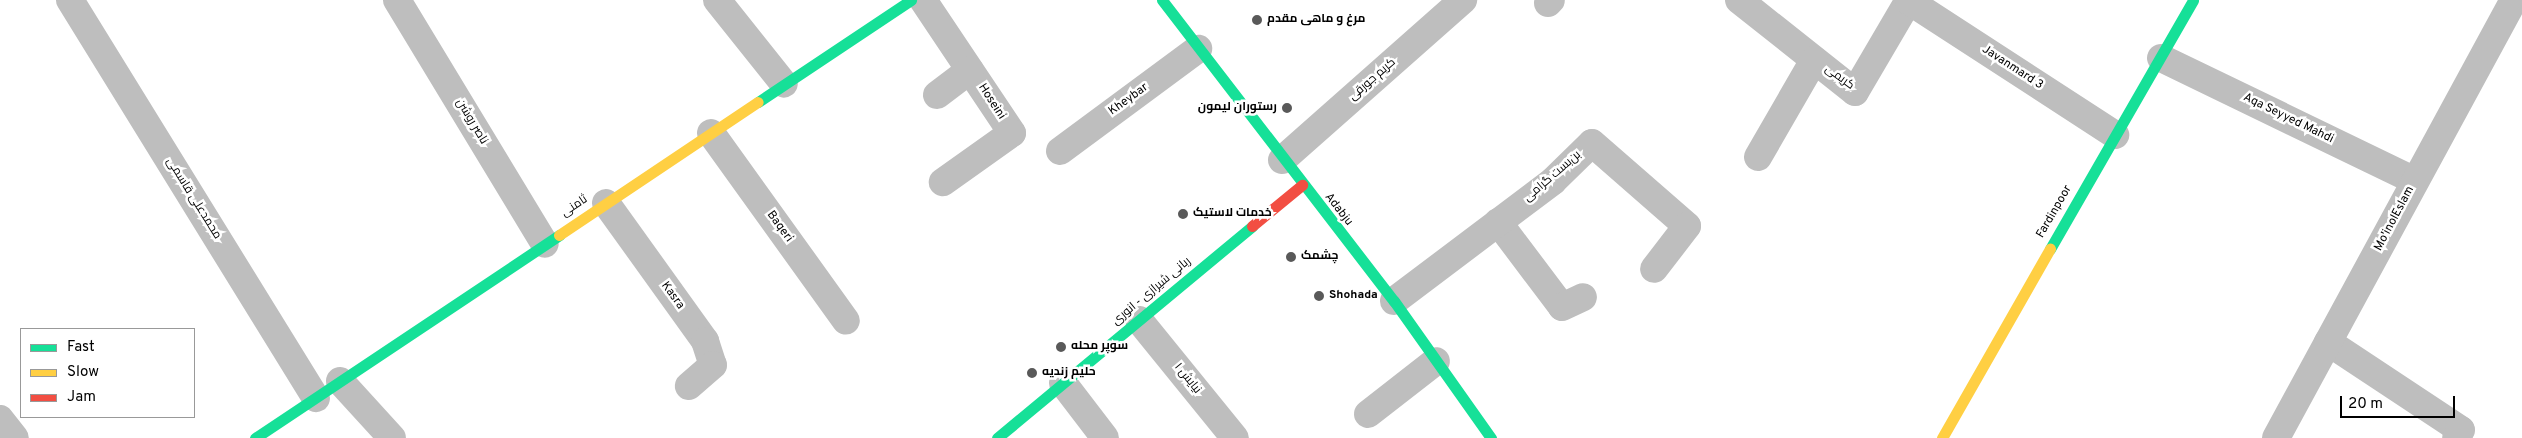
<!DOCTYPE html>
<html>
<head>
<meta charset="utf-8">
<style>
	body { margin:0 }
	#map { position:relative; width:2522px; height:438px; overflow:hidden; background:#fff; font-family:Overpass,Cairo,sans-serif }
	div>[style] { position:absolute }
	.street>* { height:28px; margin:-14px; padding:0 14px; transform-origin:14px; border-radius:14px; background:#bebebe }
	.fast>* { height:11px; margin:-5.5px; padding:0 5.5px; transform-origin:5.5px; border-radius:5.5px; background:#16e098 }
	.slow>* { height:11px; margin:-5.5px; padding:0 5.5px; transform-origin:5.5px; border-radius:5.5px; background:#ffcf43 }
	.jam>* { height:11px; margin:-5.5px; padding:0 5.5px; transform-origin:5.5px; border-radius:5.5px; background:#f24e42 }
	.dots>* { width:14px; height:14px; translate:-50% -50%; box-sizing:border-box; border:2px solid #fff; border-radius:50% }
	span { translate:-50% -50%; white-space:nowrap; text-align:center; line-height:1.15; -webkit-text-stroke:5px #fff; paint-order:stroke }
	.poi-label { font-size:12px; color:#000; font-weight:700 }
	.left { translate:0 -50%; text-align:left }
	.right { translate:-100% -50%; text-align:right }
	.street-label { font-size:12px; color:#000 }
	.legend { position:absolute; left:20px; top:328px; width:175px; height:90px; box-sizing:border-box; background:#fff; border:1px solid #999; margin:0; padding:6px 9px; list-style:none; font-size:15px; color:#000 }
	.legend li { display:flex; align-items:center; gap:10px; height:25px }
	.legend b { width:25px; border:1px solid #999 }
	.scale { position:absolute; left:2340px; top:396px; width:115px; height:22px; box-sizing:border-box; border:2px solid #000; border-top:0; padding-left:6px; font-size:15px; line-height:18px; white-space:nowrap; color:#000; -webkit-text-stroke:4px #fff; paint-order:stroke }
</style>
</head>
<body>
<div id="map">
	<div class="street">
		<i style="left:70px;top:0;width:468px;rotate:58.3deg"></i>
		<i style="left:397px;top:0;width:285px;rotate:58.8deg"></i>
		<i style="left:717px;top:0;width:107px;rotate:51.4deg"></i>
		<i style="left:923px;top:0;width:160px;rotate:56.2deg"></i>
		<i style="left:1012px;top:133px;width:85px;rotate:144.6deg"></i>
		<i style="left:1739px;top:0;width:148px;rotate:38.4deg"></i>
		<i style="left:1855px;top:92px;width:107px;rotate:-59.6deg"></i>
		<i style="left:1909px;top:1px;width:246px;rotate:33deg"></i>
		<i style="left:1548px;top:3px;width:4px;rotate:-45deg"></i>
		<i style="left:2161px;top:58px;width:282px;rotate:25.8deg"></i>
		<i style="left:937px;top:95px;width:41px;rotate:-37.1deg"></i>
		<i style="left:711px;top:133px;width:231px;rotate:54.3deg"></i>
		<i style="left:1060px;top:151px;width:172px;rotate:-36.5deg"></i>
		<i style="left:1758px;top:157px;width:112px;rotate:-60deg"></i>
		<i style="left:1282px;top:160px;width:242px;rotate:-41.5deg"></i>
		<i style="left:606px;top:203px;width:170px;rotate:54.3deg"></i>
		<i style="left:705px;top:341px;width:25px;rotate:72deg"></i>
		<i style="left:713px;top:365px;width:32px;rotate:139deg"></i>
		<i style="left:1498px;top:222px;width:106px;rotate:53deg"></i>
		<i style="left:1562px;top:307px;width:23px;rotate:-25deg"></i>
		<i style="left:1394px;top:301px;width:199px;rotate:-37deg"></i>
		<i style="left:1553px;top:181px;width:54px;rotate:-44.3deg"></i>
		<i style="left:1592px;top:143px;width:126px;rotate:41.1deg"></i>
		<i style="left:1687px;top:226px;width:54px;rotate:127.5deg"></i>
		<i style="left:1139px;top:320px;width:152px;rotate:50.9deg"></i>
		<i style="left:2328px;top:342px;width:159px;rotate:33.5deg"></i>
		<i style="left:2461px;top:430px;width:9px;rotate:122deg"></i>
		<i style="left:340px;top:381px;width:77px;rotate:47.6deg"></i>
		<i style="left:1063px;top:383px;width:69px;rotate:52.6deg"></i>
		<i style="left:1368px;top:414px;width:86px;rotate:-37.9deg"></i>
		<i style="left:0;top:419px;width:24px;rotate:52deg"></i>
		<i style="left:2276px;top:438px;width:498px;rotate:-61.5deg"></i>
	</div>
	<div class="fast">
		<i style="left:1162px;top:0;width:380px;rotate:52.4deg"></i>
		<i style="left:1394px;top:301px;width:168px;rotate:54.7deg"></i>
		<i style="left:758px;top:102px;width:184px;rotate:-33.7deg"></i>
		<i style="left:2050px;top:249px;width:287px;rotate:-60.1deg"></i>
		<i style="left:255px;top:438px;width:366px;rotate:-33.7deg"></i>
		<i style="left:997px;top:438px;width:332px;rotate:-39.7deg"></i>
	</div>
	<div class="slow">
		<i style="left:559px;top:235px;width:239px;rotate:-33.8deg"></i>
		<i style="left:1942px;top:438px;width:218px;rotate:-60.3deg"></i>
	</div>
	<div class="jam">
		<i style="left:1252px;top:226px;width:65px;rotate:-39.4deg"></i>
	</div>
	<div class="dots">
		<i style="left:1257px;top:20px;background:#595959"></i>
		<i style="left:1287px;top:108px;background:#595959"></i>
		<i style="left:1183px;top:214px;background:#595959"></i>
		<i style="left:1291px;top:257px;background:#595959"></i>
		<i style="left:1319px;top:296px;background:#595959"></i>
		<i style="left:1061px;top:347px;background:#595959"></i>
		<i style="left:1032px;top:373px;background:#595959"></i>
	</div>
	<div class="poi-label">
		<span class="left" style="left:1267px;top:20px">مرغ و ماهی مقدم</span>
		<span class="right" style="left:1277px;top:108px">رستوران لیمون</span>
		<span class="left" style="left:1193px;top:214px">خدمات لاستیک</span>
		<span class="left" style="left:1301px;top:257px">چشمک</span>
		<span class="left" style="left:1329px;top:296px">Shohada</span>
		<span class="left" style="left:1071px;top:347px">سوپر محله</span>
		<span class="left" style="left:1042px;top:373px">حلیم زندیه</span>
	</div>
	<div class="street-label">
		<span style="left:2012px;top:68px;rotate:33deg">Javanmard 3</span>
		<span style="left:1839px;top:78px;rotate:36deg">کریمی</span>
		<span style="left:1373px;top:80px;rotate:-41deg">کریم جورقی</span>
		<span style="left:1129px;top:100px;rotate:-36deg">Kheybar</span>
		<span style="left:991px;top:102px;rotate:57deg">Hoseini</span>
		<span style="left:2288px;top:119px;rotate:26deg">Aqa Seyyed Mahdi</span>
		<span style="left:471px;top:122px;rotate:59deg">ناصر روشن</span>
		<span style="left:1553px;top:177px;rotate:-41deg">بن‌بست گرامی</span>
		<span style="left:193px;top:199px;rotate:58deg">محمدعلی قاسمی</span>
		<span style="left:575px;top:207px;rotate:-34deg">ثامنی</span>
		<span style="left:1338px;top:210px;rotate:52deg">Adabju</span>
		<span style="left:2055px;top:212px;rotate:-60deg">Fardinpoor</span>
		<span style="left:2395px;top:219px;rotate:-62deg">Mo'inolEslam</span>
		<span style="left:779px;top:227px;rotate:54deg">Baqeri</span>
		<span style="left:1152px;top:292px;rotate:-40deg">ربانی شیرازی - انوری</span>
		<span style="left:672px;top:296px;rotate:54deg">Kasra</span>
		<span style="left:1187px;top:379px;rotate:51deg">نیایش ۱</span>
	</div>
	<ul class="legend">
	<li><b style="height:6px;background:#16e098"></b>Fast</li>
	<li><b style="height:6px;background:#ffcf43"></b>Slow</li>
	<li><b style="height:6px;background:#f24e42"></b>Jam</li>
	</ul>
	<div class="scale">20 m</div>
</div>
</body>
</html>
